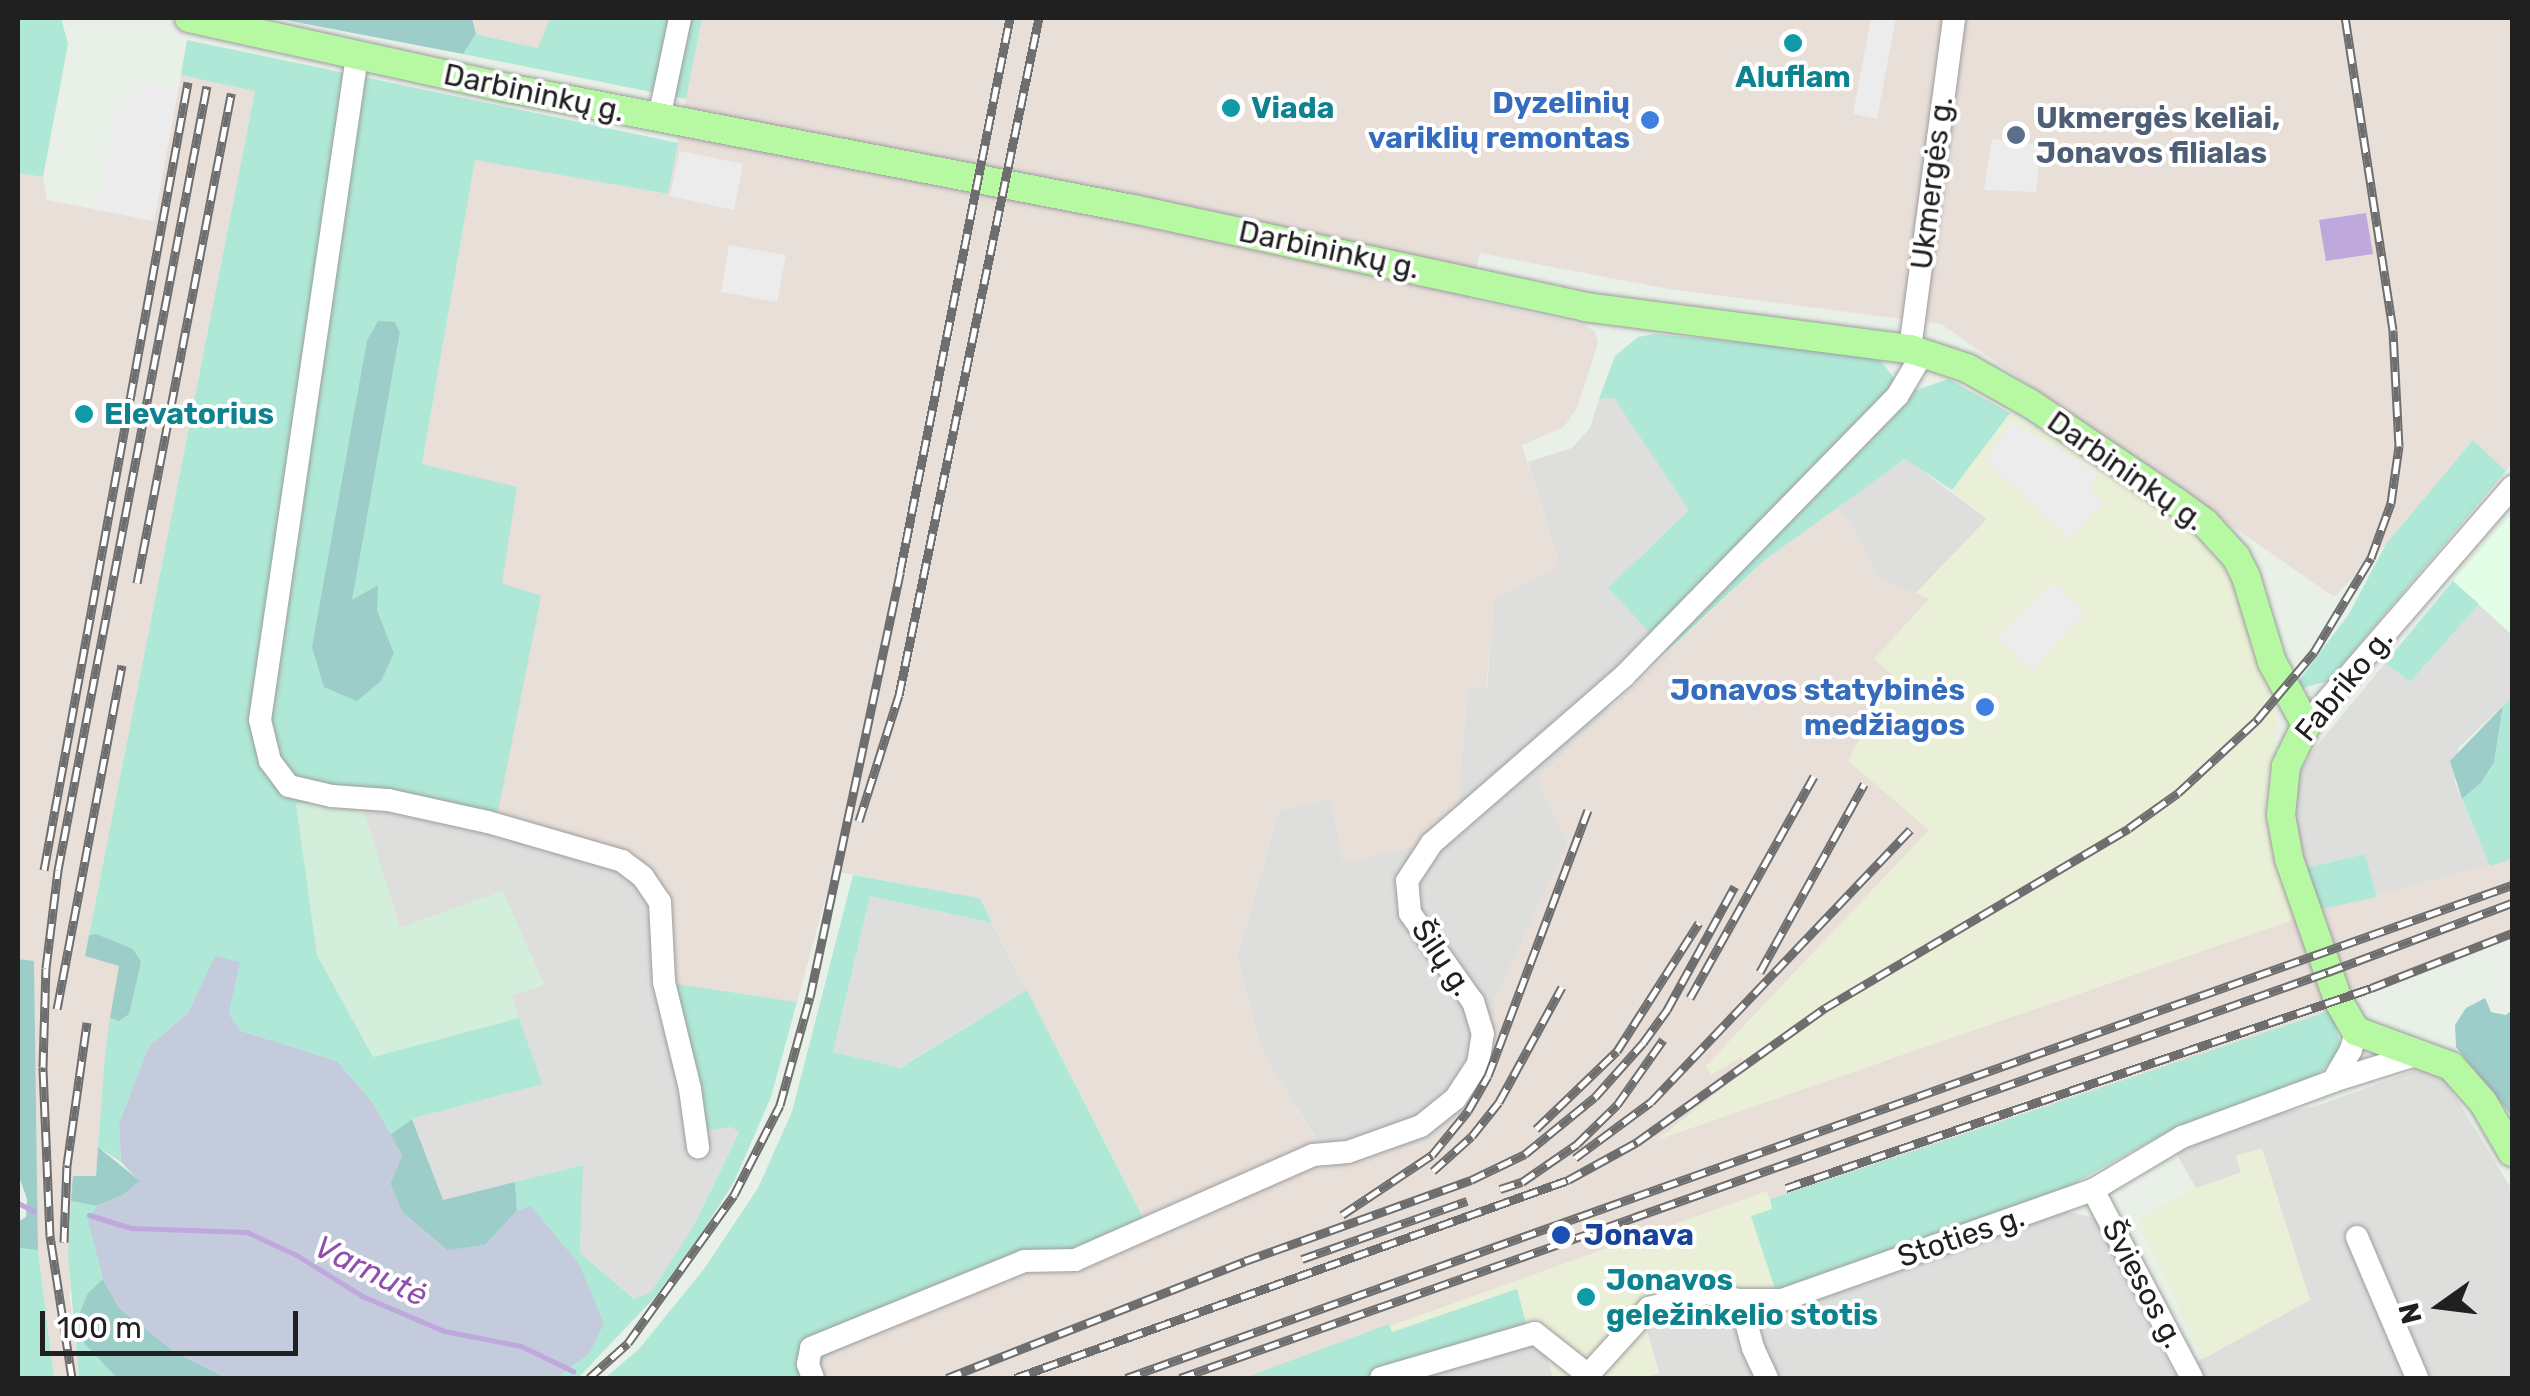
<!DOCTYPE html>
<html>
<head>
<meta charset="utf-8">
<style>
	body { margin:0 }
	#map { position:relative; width:2530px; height:1396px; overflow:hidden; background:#e8f0e7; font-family:Rubik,sans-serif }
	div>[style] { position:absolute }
	.residential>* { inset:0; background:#dededd }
	.commercial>* { inset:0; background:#eaf0d7 }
	.industrial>* { inset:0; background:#e9dfd9 }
	.education>* { inset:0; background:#e2fee7 }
	.farmland>* { inset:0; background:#d3eeda }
	.grass>* { inset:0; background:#afe8d7 }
	.forest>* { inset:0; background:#9dcdc9 }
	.wetland>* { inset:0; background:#c4cbdd }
	.parking>* { inset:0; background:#ececec }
	.water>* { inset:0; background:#bfa9dc }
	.stream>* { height:5px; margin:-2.5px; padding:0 2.5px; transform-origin:2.5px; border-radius:2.5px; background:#bfa9dc }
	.roads { filter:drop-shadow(0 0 2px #9d9d9d) drop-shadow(0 0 2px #9d9d9d) }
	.minor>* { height:22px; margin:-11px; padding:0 11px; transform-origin:11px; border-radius:11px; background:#fff }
	.major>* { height:28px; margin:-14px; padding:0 14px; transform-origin:14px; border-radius:14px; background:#b7f8a3 }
	.rail>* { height:9px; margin-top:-4.5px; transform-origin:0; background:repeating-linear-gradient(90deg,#fff 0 15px,#6e6e6e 0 30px); box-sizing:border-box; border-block:2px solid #6e6e6e }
	.dots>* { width:28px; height:28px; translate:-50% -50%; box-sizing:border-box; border:5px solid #fff; border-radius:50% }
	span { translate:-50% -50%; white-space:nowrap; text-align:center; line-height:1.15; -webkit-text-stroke:8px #fff; paint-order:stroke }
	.culture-label { font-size:30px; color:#0d838f; font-weight:700 }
	.left { translate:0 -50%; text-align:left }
	.street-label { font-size:30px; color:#202020 }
	.shop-label { font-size:30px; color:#366cbe; font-weight:700 }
	.right { translate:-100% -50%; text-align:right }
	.service-label { font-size:30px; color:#4e5e75; font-weight:700 }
	.transit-label { font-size:30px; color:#164399; font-weight:700 }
	.water-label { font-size:32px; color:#904fac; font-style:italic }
	.frame { position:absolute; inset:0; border:20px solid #202020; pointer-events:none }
	.north { position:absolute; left:2390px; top:1256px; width:100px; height:100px; -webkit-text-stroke:8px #fff; paint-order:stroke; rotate:256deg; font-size:28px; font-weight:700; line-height:40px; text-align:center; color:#202020 }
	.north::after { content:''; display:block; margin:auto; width:35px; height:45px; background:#202020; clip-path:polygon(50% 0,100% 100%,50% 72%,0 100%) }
	.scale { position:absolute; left:40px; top:1311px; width:258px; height:45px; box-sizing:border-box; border:5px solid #202020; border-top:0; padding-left:12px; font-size:30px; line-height:35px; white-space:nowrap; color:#202020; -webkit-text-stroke:8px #fff; paint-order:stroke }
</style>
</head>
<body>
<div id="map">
	<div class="residential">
		<i style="clip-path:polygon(1614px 397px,1689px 510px,1608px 588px,1667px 651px,1609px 706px,1568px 844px,1494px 1001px,1494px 1044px,1480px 1079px,1456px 1117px,1427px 1142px,1332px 1164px,1263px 1054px,1237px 957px,1279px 810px,1331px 799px,1344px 863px,1457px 807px,1468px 687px,1487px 688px,1494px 600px,1559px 565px,1528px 462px,1572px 448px,1590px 428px,1599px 399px)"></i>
		<i style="clip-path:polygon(1906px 459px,1987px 519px,1915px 594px,1879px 578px,1858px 535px,1836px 507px)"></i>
		<i style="clip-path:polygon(2512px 513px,2512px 697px,2458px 748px,2455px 783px,2490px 866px,2377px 897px,2365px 854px,2307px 868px,2296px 830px,2297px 779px,2311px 753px,2385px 663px,2410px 682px,2478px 604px,2453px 581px)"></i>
		<i style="clip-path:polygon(361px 804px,622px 861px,660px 902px,691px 1133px,731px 1127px,739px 1131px,693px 1227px,651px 1292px,636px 1299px,580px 1253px,582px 1165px,443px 1201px,412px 1119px,541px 1084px,511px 996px,543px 985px,400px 927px)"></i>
		<i style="clip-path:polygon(870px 896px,992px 923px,1027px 990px,899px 1068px,833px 1052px)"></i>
		<i style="clip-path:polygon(2418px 1069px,2446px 1081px,2512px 1190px,2512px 1378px,1641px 1378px,1659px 1373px,1647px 1331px,1653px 1320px,1672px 1308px,1692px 1303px,1714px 1305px,1729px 1313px,1735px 1324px,2065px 1211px,2095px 1218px,2174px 1374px,2310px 1300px,2242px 1172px,2196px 1188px,2175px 1151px,2262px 1116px,2317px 1106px)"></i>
		<i style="clip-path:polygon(1530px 1338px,1545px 1346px,1553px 1378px,1397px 1378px)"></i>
	</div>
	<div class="commercial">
		<i style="clip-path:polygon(2010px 413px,2111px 472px,2208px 544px,2224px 564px,2272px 689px,2278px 720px,2265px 805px,2270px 837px,2301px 917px,1655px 1141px,1750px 1066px,1741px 1058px,1711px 1075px,1706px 1066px,1928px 830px,1848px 761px,1893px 675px,1873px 660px,1929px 600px,1915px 594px,1987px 519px,1952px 490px)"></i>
		<i style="clip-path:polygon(2262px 1148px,2310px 1300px,2203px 1359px,2138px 1219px,2196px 1188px,2241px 1173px,2236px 1156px)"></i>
		<i style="clip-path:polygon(1767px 1190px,1773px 1209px,1752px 1217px,1782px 1309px,1735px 1325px,1729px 1313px,1714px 1305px,1692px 1303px,1672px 1308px,1653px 1320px,1647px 1331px,1659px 1373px,1641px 1378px,1553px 1378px,1544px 1347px,1530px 1338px,1516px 1289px,1392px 1332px,1389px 1324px)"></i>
	</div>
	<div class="industrial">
		<i style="clip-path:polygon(472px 18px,550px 18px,539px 48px,476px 34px)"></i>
		<i style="clip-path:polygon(702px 18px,2512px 18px,2512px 463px,2506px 471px,2473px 440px,2386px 544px,2334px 597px,1941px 324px,1668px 289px,1480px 253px,1469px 299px,1585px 325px,1595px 332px,1598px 343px,1577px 408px,1564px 427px,1522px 445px,1559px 565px,1494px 601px,1486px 689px,1468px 688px,1457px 807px,1423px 845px,1343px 863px,1331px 799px,1279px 810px,1237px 957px,1263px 1054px,1331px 1164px,1427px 1142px,1456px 1117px,1480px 1079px,1494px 1044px,1494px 1001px,1568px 844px,1536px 779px,1766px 559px,1836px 507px,1858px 535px,1879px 578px,1929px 599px,1874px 659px,1893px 675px,1848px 761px,1929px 830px,1706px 1066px,1711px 1075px,1741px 1057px,1750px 1066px,1657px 1140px,2301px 917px,2332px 1010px,1872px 1167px,1770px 1199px,1767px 1191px,1244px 1378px,825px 1378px,820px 1367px,826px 1356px,1023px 1270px,1152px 1234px,980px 898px,833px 871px,797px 1002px,664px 982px,663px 931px,643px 877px,496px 821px,502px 583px,422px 465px,475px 159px,667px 194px)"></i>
		<i style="clip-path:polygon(181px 75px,255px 90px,85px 955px,119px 965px,105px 1055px,96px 1176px,74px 1176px,70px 1296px,79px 1378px,54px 1378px,38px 1250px,34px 962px,18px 959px,18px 173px,43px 177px,47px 200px,154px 221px)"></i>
		<i style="clip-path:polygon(2512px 859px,2512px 937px,2351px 1001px,2322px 909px)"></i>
	</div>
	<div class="education">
		<i style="clip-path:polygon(2512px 513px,2512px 635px,2453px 581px)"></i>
	</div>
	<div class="farmland">
		<i style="clip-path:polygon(296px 803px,361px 804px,400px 927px,503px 891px,544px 984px,512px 996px,519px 1018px,373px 1057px,317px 955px)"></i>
	</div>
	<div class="grass">
		<i style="clip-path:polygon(18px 18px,61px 18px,68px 44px,43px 177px,18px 173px)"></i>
		<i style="clip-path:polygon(550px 18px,702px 18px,686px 99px,463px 54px,476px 34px,538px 48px)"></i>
		<i style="clip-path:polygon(evenodd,187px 40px,678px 143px,668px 194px,475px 160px,422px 464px,517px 487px,502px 583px,541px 596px,496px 821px,361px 804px,296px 803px,317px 955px,373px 1057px,519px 1018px,542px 1084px,412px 1119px,390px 1135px,373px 1103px,337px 1061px,241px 1031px,229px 1014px,239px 962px,215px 957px,188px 1013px,149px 1046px,119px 1123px,121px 1162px,98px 1147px,105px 1055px,110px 1018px,119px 1021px,141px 962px,96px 934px,89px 935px,255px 91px,181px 75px,187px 40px,395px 322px,400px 334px,351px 602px,377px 610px,394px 653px,312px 647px,395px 322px)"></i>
		<i style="clip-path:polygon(1655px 334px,1847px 353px,1881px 361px,1896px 381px,1917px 390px,1948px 379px,2010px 413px,1952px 490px,1905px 459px,1766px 559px,1667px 651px,1608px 588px,1689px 510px,1614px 398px,1599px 399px,1615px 356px,1638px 337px)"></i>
		<i style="clip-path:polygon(2473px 440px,2506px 471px,2328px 681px,2303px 688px,2297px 683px,2349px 614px,2386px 544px)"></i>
		<i style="clip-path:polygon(2453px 581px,2479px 604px,2410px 682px,2385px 663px)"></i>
		<i style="clip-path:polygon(2512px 697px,2512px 859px,2490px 866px,2462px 799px,2481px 783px,2494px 764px,2503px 706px)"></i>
		<i style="clip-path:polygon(2365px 854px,2377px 897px,2322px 909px,2307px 868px)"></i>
		<i style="clip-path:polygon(853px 875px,980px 898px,992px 923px,870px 896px,833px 1052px,900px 1068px,1027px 990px,1152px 1235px,1023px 1270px,826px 1356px,820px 1367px,825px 1378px,605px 1378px,639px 1349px,704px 1269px,758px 1188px,792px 1112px)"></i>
		<i style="clip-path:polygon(664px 982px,797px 1002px,771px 1097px,734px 1182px,703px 1231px,655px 1297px,578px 1378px,557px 1378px,589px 1354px,531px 1207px,517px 1211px,515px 1182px,583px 1165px,580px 1253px,635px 1299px,651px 1292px,693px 1227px,739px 1132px,731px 1127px,690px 1133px)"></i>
		<i style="clip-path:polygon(2332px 1010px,2340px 1042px,2337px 1055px,2317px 1076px,2176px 1127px,2064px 1189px,1776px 1292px,1751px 1216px,1772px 1209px,1770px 1199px)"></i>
		<i style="clip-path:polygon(71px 1201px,97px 1206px,89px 1220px,103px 1279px,88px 1293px,85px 1343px,117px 1378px,79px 1378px,68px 1255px)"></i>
		<i style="clip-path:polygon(18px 1248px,38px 1250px,54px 1378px,18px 1378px)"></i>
		<i style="clip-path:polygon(1517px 1289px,1530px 1338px,1397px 1378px,1244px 1378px,1389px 1324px,1392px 1332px)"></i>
	</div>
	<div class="forest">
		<i style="clip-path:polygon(275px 18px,472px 18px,476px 34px,463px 54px)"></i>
		<i style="clip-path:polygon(378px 321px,395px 322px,400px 333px,352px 600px,378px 585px,377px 610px,394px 653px,381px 681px,357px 701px,324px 687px,312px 647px,367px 341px)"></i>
		<i style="clip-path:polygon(2503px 706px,2494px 763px,2481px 783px,2462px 799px,2450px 761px)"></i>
		<i style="clip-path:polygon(96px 934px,133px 949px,141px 962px,129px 1014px,119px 1021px,110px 1018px,119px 966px,85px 956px,89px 935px)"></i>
		<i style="clip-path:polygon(18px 959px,34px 961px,38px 1250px,18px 1248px,18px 1222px,26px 1217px,27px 1199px,18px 1174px)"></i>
		<i style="clip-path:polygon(2485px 998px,2491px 1012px,2506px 1015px,2512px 1010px,2512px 1116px,2456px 1047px,2455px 1025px,2466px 1008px)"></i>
		<i style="clip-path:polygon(412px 1119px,443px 1200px,515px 1182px,517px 1211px,485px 1245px,448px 1251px,402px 1212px,390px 1184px,402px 1155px,390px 1135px)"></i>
		<i style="clip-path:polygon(98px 1147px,140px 1181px,125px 1194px,97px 1206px,71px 1201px,73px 1176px,96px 1176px)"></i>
		<i style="clip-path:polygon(103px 1279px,119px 1308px,175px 1352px,227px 1378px,117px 1378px,84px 1343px,78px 1317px,88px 1293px)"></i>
	</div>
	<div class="wetland">
		<i style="clip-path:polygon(215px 956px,240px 962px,229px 1014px,241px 1031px,337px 1061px,373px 1103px,402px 1155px,390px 1184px,402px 1212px,447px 1250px,485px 1245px,517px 1211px,531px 1206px,579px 1264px,604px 1323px,589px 1354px,557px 1378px,227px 1378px,175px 1352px,119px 1308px,103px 1279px,88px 1220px,97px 1206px,125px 1194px,139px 1181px,121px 1162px,119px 1123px,149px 1046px,188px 1013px)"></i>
	</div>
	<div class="parking">
		<i style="clip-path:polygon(1871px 18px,1896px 18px,1877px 119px,1853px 114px)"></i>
		<i style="clip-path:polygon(147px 83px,178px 89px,154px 221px,98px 210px,117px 109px)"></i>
		<i style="clip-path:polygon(1992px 139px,2041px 145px,2036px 192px,1984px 190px)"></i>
		<i style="clip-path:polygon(680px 151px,743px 164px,734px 210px,670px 196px)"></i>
		<i style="clip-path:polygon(729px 245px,786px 255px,777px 302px,721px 292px)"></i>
		<i style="clip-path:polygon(2012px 422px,2100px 473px,2088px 487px,2104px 503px,2070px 538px,1984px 460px)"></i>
		<i style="clip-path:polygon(2054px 583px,2084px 612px,2033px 671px,1998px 638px)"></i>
	</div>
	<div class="water">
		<i style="clip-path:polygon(2366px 213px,2373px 254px,2326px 261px,2319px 220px)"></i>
	</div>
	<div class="stream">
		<i style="left:18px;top:1203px;width:18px;rotate:27deg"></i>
		<i style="left:89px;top:1215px;width:44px;rotate:17.2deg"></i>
		<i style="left:131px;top:1228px;width:116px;rotate:2deg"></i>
		<i style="left:247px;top:1232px;width:56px;rotate:25.2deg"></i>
		<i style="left:298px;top:1256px;width:75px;rotate:32deg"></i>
		<i style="left:362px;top:1296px;width:89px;rotate:23.1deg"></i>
		<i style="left:444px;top:1331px;width:78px;rotate:11deg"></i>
		<i style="left:521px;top:1346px;width:58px;rotate:25.7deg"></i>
	</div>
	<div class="roads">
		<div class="minor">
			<i style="left:357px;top:56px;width:671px;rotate:98.31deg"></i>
			<i style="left:260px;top:720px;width:42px;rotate:76.3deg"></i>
			<i style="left:270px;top:761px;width:31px;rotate:53deg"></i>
			<i style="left:289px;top:786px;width:44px;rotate:13.1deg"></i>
			<i style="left:332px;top:796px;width:56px;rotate:4.1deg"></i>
			<i style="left:388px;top:800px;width:102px;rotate:12.4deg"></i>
			<i style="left:488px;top:822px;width:140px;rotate:16.2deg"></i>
			<i style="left:622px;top:861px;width:26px;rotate:37deg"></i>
			<i style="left:643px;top:877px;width:30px;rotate:56deg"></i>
			<i style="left:660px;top:902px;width:80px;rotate:87.1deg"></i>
			<i style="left:664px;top:982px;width:110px;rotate:76.3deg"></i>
			<i style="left:690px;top:1089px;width:59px;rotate:82.1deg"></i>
			<i style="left:659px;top:118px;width:102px;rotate:-78.1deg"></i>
			<i style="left:1910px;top:349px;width:334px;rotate:-82.4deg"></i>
			<i style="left:2306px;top:725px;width:315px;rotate:-49.1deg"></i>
			<i style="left:2333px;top:1081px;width:93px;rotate:-17.5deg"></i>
			<i style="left:2093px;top:1190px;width:212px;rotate:62.2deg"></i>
			<i style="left:2357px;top:1237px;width:153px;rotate:66.9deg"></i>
			<i style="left:1740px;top:1300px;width:50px;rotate:74.8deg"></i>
			<i style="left:1753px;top:1348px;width:33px;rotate:65deg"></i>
			<i style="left:813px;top:1378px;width:15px;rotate:-110deg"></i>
			<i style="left:808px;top:1364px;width:16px;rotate:-79deg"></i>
			<i style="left:811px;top:1348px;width:230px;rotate:-22.2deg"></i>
			<i style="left:1024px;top:1261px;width:51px;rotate:-1.1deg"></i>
			<i style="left:1075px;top:1260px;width:260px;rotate:-23.8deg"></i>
			<i style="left:1313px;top:1155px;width:35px;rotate:-5deg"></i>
			<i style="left:1348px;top:1152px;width:77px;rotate:-19.6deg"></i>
			<i style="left:1421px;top:1126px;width:43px;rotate:-38.5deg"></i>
			<i style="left:1455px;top:1099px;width:42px;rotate:-56.7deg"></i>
			<i style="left:1478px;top:1064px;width:30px;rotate:-81deg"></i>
			<i style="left:1483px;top:1034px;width:34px;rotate:-107deg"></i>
			<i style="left:1473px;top:1002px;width:109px;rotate:-125.3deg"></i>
			<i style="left:1410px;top:913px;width:32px;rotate:-95deg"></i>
			<i style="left:1407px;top:881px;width:45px;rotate:-56.7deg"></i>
			<i style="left:1432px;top:843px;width:254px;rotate:-41deg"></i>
			<i style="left:1624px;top:676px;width:392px;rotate:-45.7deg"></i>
			<i style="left:1898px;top:395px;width:49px;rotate:-59.2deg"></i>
			<i style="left:1381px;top:1378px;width:160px;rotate:-16.3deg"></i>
			<i style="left:1535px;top:1333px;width:68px;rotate:38.4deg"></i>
			<i style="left:1588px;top:1375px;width:91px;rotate:-47.7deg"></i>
			<i style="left:1649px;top:1308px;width:59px;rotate:-14.7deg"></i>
			<i style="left:1706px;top:1293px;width:35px;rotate:12deg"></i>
			<i style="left:1740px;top:1300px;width:42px"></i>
			<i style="left:1782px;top:1300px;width:330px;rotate:-19.5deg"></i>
			<i style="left:2093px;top:1190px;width:104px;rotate:-30.8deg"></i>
			<i style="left:2182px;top:1137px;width:161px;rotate:-20.3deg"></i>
			<i style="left:2333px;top:1081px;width:36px;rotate:-60deg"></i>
			<i style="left:2351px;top:1050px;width:20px;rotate:-75deg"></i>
		</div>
		<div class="major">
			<i style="left:189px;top:18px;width:327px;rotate:12.4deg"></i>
			<i style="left:508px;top:88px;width:637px;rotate:10.96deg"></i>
			<i style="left:1133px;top:209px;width:463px;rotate:12.2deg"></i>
			<i style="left:1585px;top:307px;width:328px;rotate:7.4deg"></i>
			<i style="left:1910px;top:349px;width:60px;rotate:18.4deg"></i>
			<i style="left:1967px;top:368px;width:73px;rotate:29.4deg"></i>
			<i style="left:2031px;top:404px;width:174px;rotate:34deg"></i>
			<i style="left:2175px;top:501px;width:37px;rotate:36deg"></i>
			<i style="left:2205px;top:523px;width:46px;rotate:47.6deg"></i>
			<i style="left:2236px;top:557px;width:22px;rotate:63deg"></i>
			<i style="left:2246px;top:577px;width:89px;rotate:73deg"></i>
			<i style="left:2272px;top:662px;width:72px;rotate:61.6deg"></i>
			<i style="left:2306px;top:725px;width:46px;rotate:116deg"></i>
			<i style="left:2286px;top:766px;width:49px;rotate:95.8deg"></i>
			<i style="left:2281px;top:815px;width:45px;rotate:79.7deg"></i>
			<i style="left:2289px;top:859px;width:149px;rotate:70.8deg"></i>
			<i style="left:2338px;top:1000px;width:36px;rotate:60deg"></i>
			<i style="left:2356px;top:1031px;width:101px;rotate:20.2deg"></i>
			<i style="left:2451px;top:1066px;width:48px;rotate:48.4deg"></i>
			<i style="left:2483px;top:1102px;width:58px;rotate:59.9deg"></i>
		</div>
	</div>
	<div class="rail">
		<i style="left:137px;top:583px;width:499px;rotate:-79.1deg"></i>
		<i style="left:859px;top:821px;width:132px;rotate:-72.4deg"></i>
		<i style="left:899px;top:695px;width:691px;rotate:-78.32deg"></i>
		<i style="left:44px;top:870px;width:801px;rotate:-79.64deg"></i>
		<i style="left:1760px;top:972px;width:215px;rotate:-61deg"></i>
		<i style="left:1690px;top:998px;width:254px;rotate:-60.8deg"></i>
		<i style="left:57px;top:1009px;width:350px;rotate:-79.3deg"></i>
		<i style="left:1536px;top:1129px;width:112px;rotate:-43.9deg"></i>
		<i style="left:1617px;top:1051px;width:152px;rotate:-57.4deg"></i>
		<i style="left:1575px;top:1158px;width:94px;rotate:-36.4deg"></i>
		<i style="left:1651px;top:1102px;width:376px;rotate:-46.4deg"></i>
		<i style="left:1433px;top:1171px;width:52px;rotate:-41.9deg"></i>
		<i style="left:1472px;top:1136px;width:43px;rotate:-51.5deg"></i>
		<i style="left:1499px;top:1102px;width:131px;rotate:-61.3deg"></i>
		<i style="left:1786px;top:1188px;width:618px;rotate:-18.87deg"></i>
		<i style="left:2371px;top:988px;width:151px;rotate:-21.3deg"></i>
		<i style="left:1500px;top:1189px;width:23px;rotate:-18deg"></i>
		<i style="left:1522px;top:1182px;width:67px;rotate:-34.6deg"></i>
		<i style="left:1577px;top:1144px;width:56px;rotate:-44.3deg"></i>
		<i style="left:1617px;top:1105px;width:80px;rotate:-54.7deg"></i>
		<i style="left:1342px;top:1215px;width:108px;rotate:-33.7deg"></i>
		<i style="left:1432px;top:1155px;width:57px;rotate:-50.7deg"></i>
		<i style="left:1468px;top:1111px;width:40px;rotate:-60.3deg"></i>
		<i style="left:1488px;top:1076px;width:284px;rotate:-69.4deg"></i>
		<i style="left:64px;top:1242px;width:77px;rotate:-87.8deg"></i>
		<i style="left:67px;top:1165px;width:144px;rotate:-82deg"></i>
		<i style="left:1302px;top:1259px;width:175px;rotate:-19.4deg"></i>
		<i style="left:72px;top:1378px;width:144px;rotate:-98.8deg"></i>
		<i style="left:50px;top:1236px;width:169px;rotate:-92.4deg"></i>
		<i style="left:43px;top:1067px;width:99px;rotate:-88.3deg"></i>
		<i style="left:46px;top:968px;width:99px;rotate:-83deg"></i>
		<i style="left:58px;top:870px;width:798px;rotate:-79.24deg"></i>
		<i style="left:589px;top:1378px;width:52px;rotate:-41.9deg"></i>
		<i style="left:628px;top:1343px;width:182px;rotate:-54.4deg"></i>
		<i style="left:734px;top:1195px;width:101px;rotate:-62.9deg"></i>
		<i style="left:780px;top:1105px;width:112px;rotate:-74.5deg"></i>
		<i style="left:810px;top:997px;width:434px;rotate:-78deg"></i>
		<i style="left:900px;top:572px;width:565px;rotate:-78.77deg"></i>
		<i style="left:947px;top:1378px;width:320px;rotate:-21.4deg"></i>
		<i style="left:1245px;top:1261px;width:240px;rotate:-19.7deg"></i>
		<i style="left:1471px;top:1180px;width:60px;rotate:-25.7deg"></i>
		<i style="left:1525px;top:1154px;width:90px;rotate:-39.2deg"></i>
		<i style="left:1595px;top:1097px;width:72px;rotate:-48.4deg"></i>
		<i style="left:1643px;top:1043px;width:41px;rotate:-54deg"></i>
		<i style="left:1667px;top:1010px;width:141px;rotate:-61.3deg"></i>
		<i style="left:1015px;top:1378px;width:587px;rotate:-19.7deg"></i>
		<i style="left:1568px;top:1180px;width:79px;rotate:-28.8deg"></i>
		<i style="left:1637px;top:1142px;width:231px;rotate:-35.5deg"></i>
		<i style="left:1825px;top:1008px;width:353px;rotate:-30.6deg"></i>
		<i style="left:2129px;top:828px;width:60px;rotate:-35.5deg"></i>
		<i style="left:2178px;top:793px;width:108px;rotate:-42.7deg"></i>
		<i style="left:2257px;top:720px;width:89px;rotate:-50deg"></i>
		<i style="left:2314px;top:652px;width:110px;rotate:-58.8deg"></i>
		<i style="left:2371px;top:558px;width:59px;rotate:-70deg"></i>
		<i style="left:2391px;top:503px;width:58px;rotate:-82deg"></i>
		<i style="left:2399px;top:446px;width:116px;rotate:-93deg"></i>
		<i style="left:2393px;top:330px;width:316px;rotate:-98.7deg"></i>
		<i style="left:1126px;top:1378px;width:1471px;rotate:-19.58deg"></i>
		<i style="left:1180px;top:1378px;width:1218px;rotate:-19.48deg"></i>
		<i style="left:2328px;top:972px;width:197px;rotate:-20.6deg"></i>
	</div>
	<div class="dots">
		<i style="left:1793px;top:43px;background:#0f9aa8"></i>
		<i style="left:1231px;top:108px;background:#0f9aa8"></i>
		<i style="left:1650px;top:120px;background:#3f7fe0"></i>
		<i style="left:2016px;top:135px;background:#5c6f8a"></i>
		<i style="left:84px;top:414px;background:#0f9aa8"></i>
		<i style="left:1985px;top:707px;background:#3f7fe0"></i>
		<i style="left:1561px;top:1235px;background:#1a4fb4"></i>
		<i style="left:1586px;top:1297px;background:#0f9aa8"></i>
	</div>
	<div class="culture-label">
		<span style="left:1793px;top:77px">Aluflam</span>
		<span class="left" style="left:1251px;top:108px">Viada</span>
		<span class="left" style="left:104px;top:414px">Elevatorius</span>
		<span class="left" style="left:1606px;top:1297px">Jonavos<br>geležinkelio stotis</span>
	</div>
	<div class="street-label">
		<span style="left:534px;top:93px;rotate:12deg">Darbininkų g.</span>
		<span style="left:1932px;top:183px;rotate:-83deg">Ukmergės g.</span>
		<span style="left:1329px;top:250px;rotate:12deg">Darbininkų g.</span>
		<span style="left:2126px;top:471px;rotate:35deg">Darbininkų g.</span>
		<span style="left:2344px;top:685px;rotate:-51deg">Fabriko g.</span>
		<span style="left:1442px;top:958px;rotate:56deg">Šilų g.</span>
		<span style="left:1961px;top:1237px;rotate:-19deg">Stoties g.</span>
		<span style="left:2143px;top:1284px;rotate:62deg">Šviesos g.</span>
	</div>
	<div class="shop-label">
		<span class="right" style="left:1630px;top:120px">Dyzelinių<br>variklių remontas</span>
		<span class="right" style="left:1965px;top:707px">Jonavos statybinės<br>medžiagos</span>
	</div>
	<div class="service-label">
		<span class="left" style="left:2036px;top:135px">Ukmergės keliai,<br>Jonavos filialas</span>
	</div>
	<div class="transit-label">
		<span class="left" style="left:1584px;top:1235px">Jonava</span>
	</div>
	<div class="water-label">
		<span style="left:371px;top:1271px;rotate:26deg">Varnutė</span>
	</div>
	<div class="frame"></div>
	<div class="north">N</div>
	<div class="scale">100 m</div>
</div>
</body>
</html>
